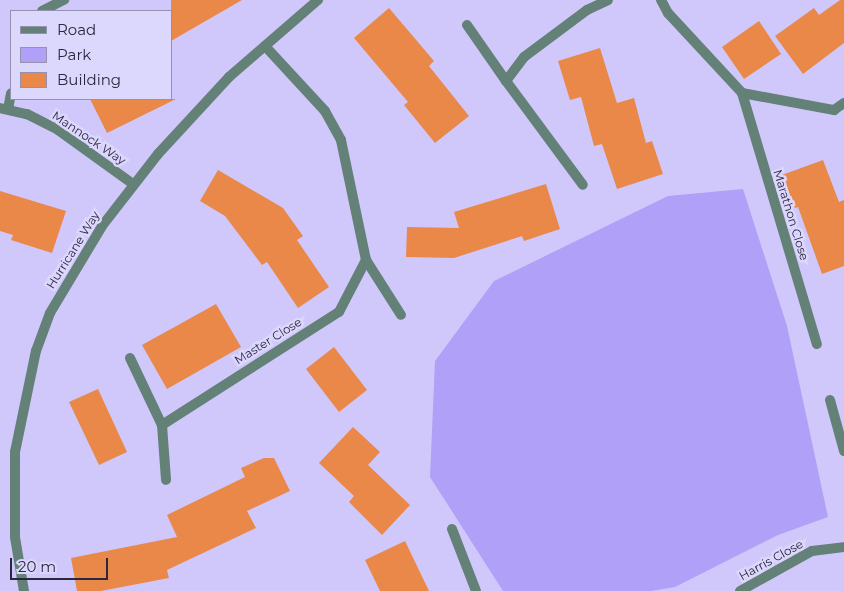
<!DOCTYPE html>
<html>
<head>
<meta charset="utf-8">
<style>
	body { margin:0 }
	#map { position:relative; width:844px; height:591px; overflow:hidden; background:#d0c8fa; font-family:Montserrat,sans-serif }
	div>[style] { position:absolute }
	.green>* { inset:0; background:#b0a0f8 }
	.building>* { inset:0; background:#e98849 }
	.street>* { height:10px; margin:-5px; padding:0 5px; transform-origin:5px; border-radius:5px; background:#638177 }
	span { translate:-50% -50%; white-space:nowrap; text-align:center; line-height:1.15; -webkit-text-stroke:5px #dcd7fd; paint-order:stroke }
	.street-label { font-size:12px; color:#2b273e }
	.legend { position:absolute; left:10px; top:10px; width:162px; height:90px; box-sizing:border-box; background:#dcd7fd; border:1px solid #9591b1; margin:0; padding:6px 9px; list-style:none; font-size:15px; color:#2b273e }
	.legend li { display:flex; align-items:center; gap:10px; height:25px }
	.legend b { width:25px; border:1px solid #9591b1 }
	.scale { position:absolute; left:10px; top:558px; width:98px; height:22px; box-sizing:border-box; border:2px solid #2b273e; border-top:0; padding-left:6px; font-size:15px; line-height:18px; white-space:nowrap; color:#2b273e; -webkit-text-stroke:4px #dcd7fd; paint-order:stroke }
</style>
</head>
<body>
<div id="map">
	<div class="green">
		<i style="clip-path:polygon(743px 189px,787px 326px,828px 517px,778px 535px,675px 587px,651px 591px,503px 591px,430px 477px,435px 361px,494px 281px,668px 196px)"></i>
	</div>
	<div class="building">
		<i style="clip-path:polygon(171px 0,242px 0,171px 41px)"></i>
		<i style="clip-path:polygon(840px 0,844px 0,844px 43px,803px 74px,775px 36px,814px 8px,819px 15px)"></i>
		<i style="clip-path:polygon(389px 8px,434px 61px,429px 66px,469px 116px,435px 143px,404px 105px,408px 102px,354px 38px)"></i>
		<i style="clip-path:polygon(759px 21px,781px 54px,744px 79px,722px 47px)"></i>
		<i style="clip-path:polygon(600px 48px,617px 103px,634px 98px,646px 143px,652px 141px,663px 174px,617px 189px,602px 144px,594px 146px,581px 97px,570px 100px,558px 61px)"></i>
		<i style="clip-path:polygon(90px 99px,176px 99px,107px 133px)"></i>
		<i style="clip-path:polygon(823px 160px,839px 202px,844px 200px,844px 266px,822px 274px,798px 207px,795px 208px,782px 175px)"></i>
		<i style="clip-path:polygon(218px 170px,283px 208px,303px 236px,297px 240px,329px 287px,298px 308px,267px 262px,262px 265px,225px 216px,200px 201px)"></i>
		<i style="clip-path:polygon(546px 184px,560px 229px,524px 241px,522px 236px,454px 258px,406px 257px,407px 227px,459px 228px,454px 212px)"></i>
		<i style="clip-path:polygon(0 191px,66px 211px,52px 253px,11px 240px,13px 235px,0 231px)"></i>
		<i style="clip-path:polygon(216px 304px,241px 347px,167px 389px,142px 345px)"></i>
		<i style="clip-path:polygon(334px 347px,367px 390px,339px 412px,306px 369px)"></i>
		<i style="clip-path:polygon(98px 389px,127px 452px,99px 465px,69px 402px)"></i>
		<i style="clip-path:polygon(353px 427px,380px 452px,368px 465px,410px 505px,382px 535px,349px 502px,354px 496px,319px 463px)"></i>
		<i style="clip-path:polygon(264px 458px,274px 458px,290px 491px,247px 511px,256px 528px,167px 570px,169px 578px,101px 591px,77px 591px,71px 558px,177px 537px,167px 515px,245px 477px,241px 468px)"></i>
		<i style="clip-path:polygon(405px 541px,429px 591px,380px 591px,365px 560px)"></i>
	</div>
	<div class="street">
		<i style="left:661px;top:0;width:15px;rotate:62deg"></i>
		<i style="left:668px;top:13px;width:109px;rotate:47.2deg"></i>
		<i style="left:742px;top:93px;width:94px;rotate:10.5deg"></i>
		<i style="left:834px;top:110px;width:12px;rotate:-35deg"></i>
		<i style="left:42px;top:11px;width:25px;rotate:-27deg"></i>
		<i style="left:467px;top:25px;width:68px;rotate:55.1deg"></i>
		<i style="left:506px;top:81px;width:30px;rotate:-53deg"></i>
		<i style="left:524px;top:57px;width:79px;rotate:-36.7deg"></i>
		<i style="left:587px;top:10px;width:23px;rotate:-25deg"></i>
		<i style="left:506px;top:81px;width:129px;rotate:53.5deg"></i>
		<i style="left:742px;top:93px;width:262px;rotate:73.4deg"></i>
		<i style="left:0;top:108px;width:28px;rotate:13deg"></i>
		<i style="left:27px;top:114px;width:35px;rotate:27deg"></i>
		<i style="left:58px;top:130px;width:92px;rotate:35.8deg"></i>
		<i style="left:8px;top:109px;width:16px;rotate:-79deg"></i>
		<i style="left:366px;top:260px;width:65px;rotate:57.5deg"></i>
		<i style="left:130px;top:358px;width:74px;rotate:64.5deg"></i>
		<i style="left:162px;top:425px;width:210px;rotate:-32.6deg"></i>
		<i style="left:339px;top:312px;width:59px;rotate:-62.6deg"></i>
		<i style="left:366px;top:260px;width:123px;rotate:-101.8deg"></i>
		<i style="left:341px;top:140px;width:33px;rotate:-119deg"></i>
		<i style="left:325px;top:111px;width:88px;rotate:-132.7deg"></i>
		<i style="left:830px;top:400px;width:53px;rotate:74.6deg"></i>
		<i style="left:162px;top:425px;width:55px;rotate:85.8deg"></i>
		<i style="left:452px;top:529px;width:66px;rotate:68.8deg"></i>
		<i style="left:24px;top:591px;width:55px;rotate:-99.5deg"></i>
		<i style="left:15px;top:537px;width:85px;rotate:-90deg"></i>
		<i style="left:15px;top:452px;width:103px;rotate:-78.3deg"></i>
		<i style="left:36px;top:351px;width:40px;rotate:-69.8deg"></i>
		<i style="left:50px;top:313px;width:101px;rotate:-59.1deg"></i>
		<i style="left:102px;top:226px;width:91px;rotate:-52.1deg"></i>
		<i style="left:158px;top:154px;width:105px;rotate:-47.3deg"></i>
		<i style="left:229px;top:77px;width:118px;rotate:-40.9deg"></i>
		<i style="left:740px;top:591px;width:82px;rotate:-29.1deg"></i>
		<i style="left:812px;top:551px;width:32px;rotate:-7deg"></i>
	</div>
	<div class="street-label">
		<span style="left:89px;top:138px;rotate:34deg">Mannock Way</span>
		<span style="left:791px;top:215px;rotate:73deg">Marathon Close</span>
		<span style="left:73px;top:250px;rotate:-58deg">Hurricane Way</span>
		<span style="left:268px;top:341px;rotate:-32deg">Master Close</span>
		<span style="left:771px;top:560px;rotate:-29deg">Harris Close</span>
	</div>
	<ul class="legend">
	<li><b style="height:6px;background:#638177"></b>Road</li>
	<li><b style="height:14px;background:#b0a0f8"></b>Park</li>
	<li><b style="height:14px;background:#e98849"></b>Building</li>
	</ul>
	<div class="scale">20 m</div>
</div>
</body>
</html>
